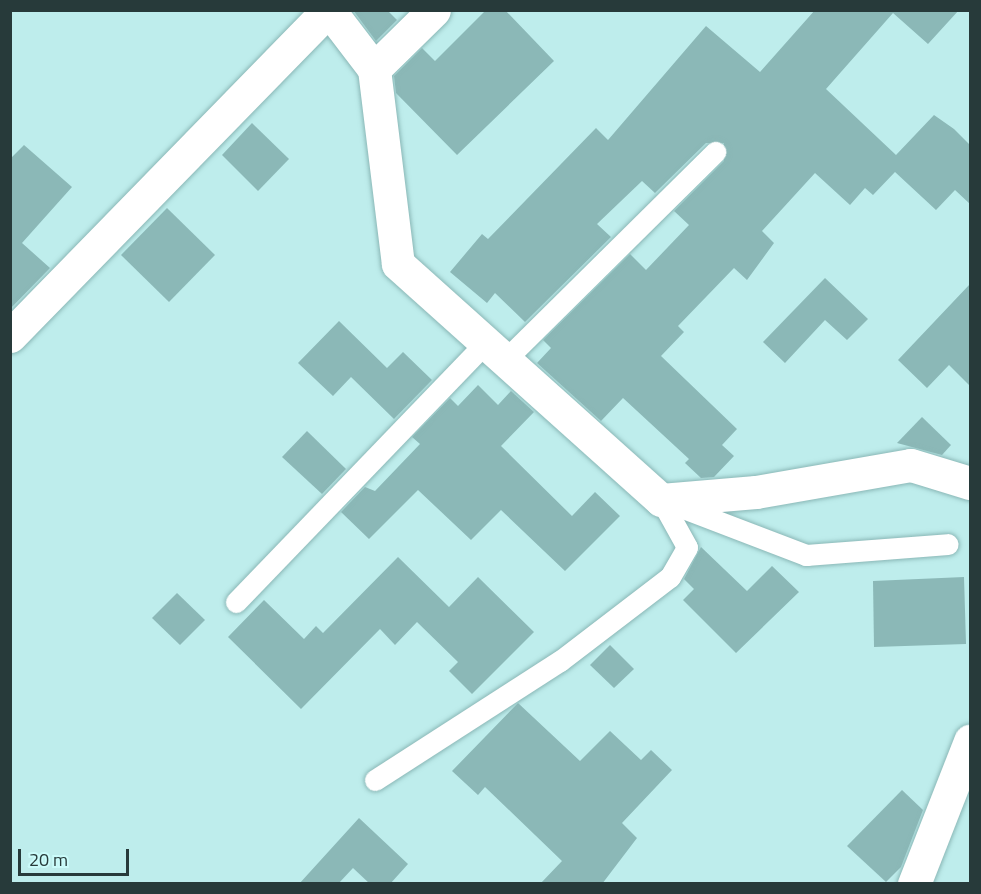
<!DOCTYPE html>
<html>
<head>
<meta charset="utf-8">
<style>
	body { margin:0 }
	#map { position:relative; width:981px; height:894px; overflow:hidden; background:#beedec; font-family:"Titillium Web",sans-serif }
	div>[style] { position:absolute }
	.building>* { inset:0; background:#8bb8b7 }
	.roads { filter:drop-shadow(0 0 2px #8ab7b6) drop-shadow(0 0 2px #8ab7b6) }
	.service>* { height:21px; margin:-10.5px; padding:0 10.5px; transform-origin:10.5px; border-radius:10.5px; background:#fff }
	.minor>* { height:33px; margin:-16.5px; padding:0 16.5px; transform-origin:16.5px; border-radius:16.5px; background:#fff }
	span { translate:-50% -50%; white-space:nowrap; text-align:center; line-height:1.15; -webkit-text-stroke:4.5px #cbfbfa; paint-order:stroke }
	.frame { position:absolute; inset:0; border:12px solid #273a3a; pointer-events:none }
	.scale { position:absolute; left:18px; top:849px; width:111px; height:27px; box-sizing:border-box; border:3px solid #273a3a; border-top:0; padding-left:8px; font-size:18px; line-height:21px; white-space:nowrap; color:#273a3a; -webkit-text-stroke:4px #cbfbfa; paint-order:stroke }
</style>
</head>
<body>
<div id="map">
	<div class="building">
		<i style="clip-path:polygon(353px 10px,387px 10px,397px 20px,376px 41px)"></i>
		<i style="clip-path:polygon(486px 10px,505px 10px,554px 61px,457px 155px,396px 93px,394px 76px,422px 48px,435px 61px)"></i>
		<i style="clip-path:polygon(815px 10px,959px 10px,928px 44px,893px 13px,826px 89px,896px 155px,934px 115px,954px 129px,970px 145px,970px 204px,955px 190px,936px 210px,895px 172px,873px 195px,865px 188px,850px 205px,815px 173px,762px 231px,774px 243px,747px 280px,734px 268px,678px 326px,684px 332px,661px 356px,737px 429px,722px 445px,734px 456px,714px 477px,701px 478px,685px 463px,689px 459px,623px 398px,601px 421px,537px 363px,551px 348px,543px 340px,630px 254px,646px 270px,689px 225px,674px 211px,724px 161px,724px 143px,706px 143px,655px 193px,642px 181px,597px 224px,611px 237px,525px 322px,495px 293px,487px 303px,450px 272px,482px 234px,488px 239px,596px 128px,608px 140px,706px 26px,760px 72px)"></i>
		<i style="clip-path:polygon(252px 123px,289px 159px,258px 191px,222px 155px)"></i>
		<i style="clip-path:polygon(24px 145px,72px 187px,22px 243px,50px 268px,10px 309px,10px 159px)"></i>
		<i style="clip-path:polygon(167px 208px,215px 255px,169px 302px,121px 255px)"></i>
		<i style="clip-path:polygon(825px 278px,868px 319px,847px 340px,825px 320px,785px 363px,763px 342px)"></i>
		<i style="clip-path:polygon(970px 284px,970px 386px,949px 365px,927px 388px,898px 360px)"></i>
		<i style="clip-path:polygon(339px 321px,387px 368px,403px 352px,432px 380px,394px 419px,351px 377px,333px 396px,298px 363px)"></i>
		<i style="clip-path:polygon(478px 385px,498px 405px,511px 391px,534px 412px,501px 446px,572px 516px,595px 492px,620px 516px,565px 571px,501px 510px,471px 540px,418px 490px,369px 539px,341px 512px,365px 487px,375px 491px,420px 444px,412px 437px,450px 398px,458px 406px)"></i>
		<i style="clip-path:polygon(922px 417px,951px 445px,942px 455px,897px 443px)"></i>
		<i style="clip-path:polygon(307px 431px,346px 469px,322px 494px,282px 457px)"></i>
		<i style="clip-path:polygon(701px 547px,747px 591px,772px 566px,799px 592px,736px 653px,683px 600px,694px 589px,684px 579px)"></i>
		<i style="clip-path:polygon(398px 557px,449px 607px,478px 577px,534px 632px,472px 694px,449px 671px,458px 662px,417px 622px,395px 645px,380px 629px,301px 709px,228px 637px,264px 600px,304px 639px,316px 626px,323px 633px)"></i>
		<i style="clip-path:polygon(964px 577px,966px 644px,874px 647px,873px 581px)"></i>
		<i style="clip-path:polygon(177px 593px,205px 620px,180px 645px,152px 618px)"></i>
		<i style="clip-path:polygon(610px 645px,634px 669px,614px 688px,590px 665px)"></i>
		<i style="clip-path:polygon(518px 703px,580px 761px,610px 731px,641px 760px,651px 750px,672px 770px,622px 823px,637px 838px,602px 884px,540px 884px,562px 861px,485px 787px,478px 795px,452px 771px)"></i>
		<i style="clip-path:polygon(902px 790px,923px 810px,901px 867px,886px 882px,847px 846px)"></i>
		<i style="clip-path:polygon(359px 818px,408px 864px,390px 884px,370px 884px,353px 868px,338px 884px,299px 884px)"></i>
	</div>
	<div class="roads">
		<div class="service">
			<i style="left:505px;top:360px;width:296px;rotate:-44.7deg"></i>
			<i style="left:670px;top:503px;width:146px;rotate:20.9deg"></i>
			<i style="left:806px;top:555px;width:142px;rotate:-4.4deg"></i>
			<i style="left:236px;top:602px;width:359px;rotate:-46.1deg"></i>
			<i style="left:375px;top:780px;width:220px;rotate:-32.8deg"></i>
			<i style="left:560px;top:661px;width:138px;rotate:-37.4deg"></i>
			<i style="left:670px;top:577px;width:34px;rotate:-60deg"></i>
			<i style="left:687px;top:547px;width:54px;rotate:-119deg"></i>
		</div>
		<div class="minor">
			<i style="left:329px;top:10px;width:74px;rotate:52.7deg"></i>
			<i style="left:374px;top:69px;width:196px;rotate:83deg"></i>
			<i style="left:398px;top:264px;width:353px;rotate:41.9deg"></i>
			<i style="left:661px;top:500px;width:95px;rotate:-4.8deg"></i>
			<i style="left:756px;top:492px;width:157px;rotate:-9.9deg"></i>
			<i style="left:911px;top:465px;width:62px;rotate:17deg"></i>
			<i style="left:374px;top:69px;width:84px;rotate:-44.5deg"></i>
			<i style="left:10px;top:336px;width:455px;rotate:-45.7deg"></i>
			<i style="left:914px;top:884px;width:154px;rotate:-68.6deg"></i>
		</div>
	</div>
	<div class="frame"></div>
	<div class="scale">20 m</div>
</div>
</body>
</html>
